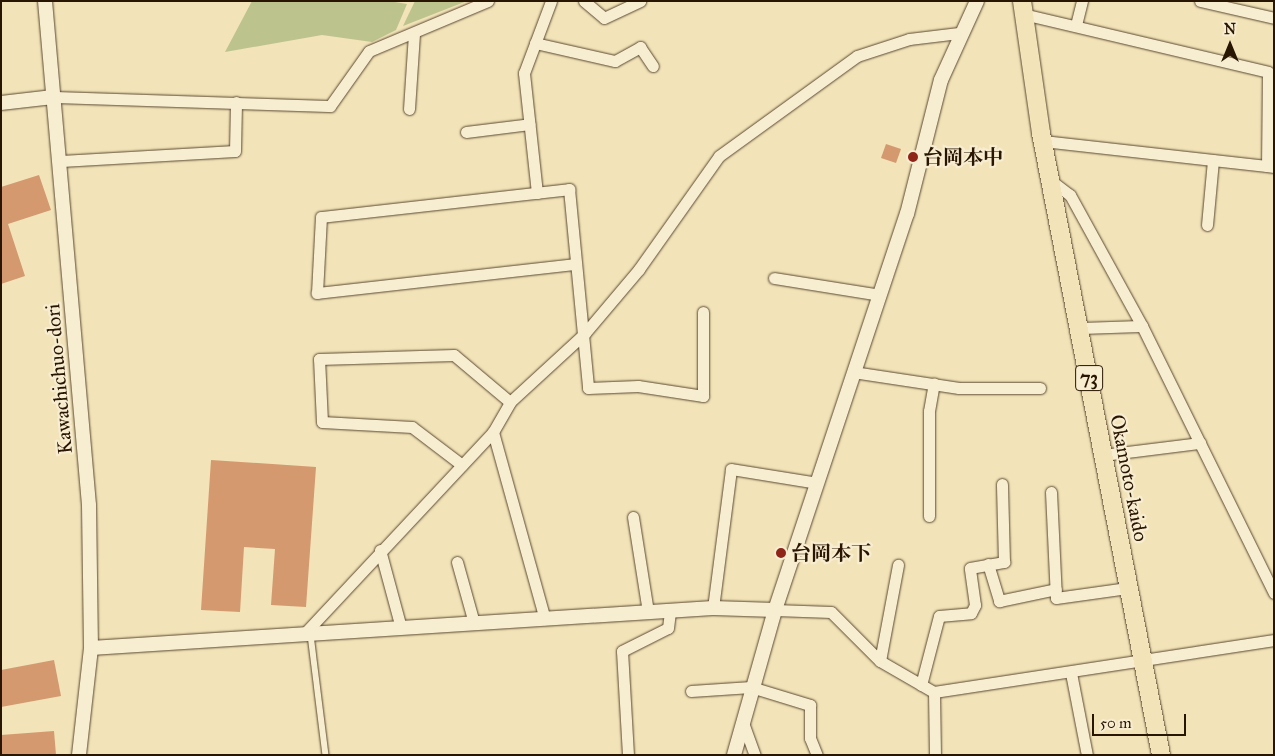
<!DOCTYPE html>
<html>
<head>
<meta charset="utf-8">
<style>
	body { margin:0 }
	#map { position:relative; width:1275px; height:756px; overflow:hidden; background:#f2e3b8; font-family:"IM FELL Great Primer","Noto Serif JP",serif }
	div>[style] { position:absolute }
	.green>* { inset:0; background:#bdc38d }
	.building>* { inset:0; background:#d4996f }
	.roads { filter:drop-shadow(0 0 1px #5a4830) drop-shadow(0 0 1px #5a4830) }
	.service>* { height:5.5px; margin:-2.75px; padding:0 2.75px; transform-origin:2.75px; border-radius:2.75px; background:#f7edd1 }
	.minor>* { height:11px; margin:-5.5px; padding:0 5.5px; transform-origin:5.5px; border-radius:5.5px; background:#f7edd1 }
	.tertiary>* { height:14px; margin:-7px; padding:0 7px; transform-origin:7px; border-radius:7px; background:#f7edd1 }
	.primary>* { height:18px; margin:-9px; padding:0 9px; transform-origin:9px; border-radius:9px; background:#f2e3b8 }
	.dots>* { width:14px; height:14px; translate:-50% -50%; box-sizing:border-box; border:2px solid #f7edd1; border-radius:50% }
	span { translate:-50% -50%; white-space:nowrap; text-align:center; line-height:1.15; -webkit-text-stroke:4.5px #f7edd1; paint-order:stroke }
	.shield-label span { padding:1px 4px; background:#f7edd1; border:1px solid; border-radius:4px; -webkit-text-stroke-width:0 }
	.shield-label { font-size:19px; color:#281502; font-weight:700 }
	.poi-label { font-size:20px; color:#281502; font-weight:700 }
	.left { translate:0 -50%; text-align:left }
	.street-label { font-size:20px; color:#281502 }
	.frame { position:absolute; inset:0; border:2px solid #281502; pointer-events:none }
	.north { position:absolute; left:1205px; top:20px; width:50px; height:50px; -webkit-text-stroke:4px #f7edd1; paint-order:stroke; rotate:0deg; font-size:14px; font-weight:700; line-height:20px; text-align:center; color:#281502 }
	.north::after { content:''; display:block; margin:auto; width:18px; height:22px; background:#281502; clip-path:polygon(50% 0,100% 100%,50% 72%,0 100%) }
	.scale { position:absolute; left:1092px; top:714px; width:94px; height:22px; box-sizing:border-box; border:2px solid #281502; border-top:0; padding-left:6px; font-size:15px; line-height:18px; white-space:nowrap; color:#281502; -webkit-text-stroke:4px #f7edd1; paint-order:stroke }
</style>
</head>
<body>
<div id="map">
	<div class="green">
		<i style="clip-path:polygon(252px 1px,389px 1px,407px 4px,396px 30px,372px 42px,322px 35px,225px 52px)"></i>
		<i style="clip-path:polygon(415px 1px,467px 1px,403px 26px)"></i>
	</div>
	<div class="building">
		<i style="clip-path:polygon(886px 144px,901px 149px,896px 163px,881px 158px)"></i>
		<i style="clip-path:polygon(39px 175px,51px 210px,8px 224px,25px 276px,1px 284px,1px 187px)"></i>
		<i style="clip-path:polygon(211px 460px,316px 467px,306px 607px,271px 605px,275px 549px,244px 547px,240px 612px,201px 610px)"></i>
		<i style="clip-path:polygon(54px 660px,61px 696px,1px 707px,1px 670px)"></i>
		<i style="clip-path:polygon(54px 731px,56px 755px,1px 755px,1px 735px)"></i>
	</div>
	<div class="roads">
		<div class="service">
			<i style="left:311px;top:635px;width:121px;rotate:82.9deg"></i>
		</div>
		<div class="minor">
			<i style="left:584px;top:1px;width:26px;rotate:40deg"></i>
			<i style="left:604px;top:18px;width:40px;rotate:-25deg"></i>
			<i style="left:1200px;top:1px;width:76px;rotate:12.9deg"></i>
			<i style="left:1023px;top:14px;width:252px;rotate:13.3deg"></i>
			<i style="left:1268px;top:72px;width:94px;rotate:90.6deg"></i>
			<i style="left:1267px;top:166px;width:7px;rotate:8deg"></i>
			<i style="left:1076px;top:25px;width:25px;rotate:-76deg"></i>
			<i style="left:535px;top:43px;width:82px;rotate:12.7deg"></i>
			<i style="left:615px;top:61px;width:29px;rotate:-29deg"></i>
			<i style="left:640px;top:47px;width:23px;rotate:56deg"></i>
			<i style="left:53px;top:97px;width:277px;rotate:1.9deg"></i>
			<i style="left:330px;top:106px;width:67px;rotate:-54.7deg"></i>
			<i style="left:369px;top:51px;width:129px;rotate:-22.8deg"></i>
			<i style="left:409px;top:109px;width:76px;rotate:-86.2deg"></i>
			<i style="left:466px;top:132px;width:64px;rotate:-7.1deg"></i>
			<i style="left:1043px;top:141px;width:225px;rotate:6.4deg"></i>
			<i style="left:61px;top:161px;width:174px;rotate:-3.3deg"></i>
			<i style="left:235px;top:151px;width:49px;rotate:-88.8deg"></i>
			<i style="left:1050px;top:180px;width:25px;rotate:37deg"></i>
			<i style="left:1070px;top:195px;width:149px;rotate:61.2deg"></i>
			<i style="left:1142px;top:326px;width:298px;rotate:63.7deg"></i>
			<i style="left:537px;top:193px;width:121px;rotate:-96.2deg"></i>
			<i style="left:524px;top:73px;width:77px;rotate:-69.4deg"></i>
			<i style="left:1207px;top:225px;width:65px;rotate:-84.7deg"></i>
			<i style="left:575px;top:264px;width:260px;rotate:173.6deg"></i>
			<i style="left:317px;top:293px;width:76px;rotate:-87deg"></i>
			<i style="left:321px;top:217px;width:250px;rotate:-6.4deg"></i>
			<i style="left:569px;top:189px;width:200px;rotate:84.5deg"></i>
			<i style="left:588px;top:388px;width:50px;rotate:-2.3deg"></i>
			<i style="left:638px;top:386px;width:66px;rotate:8.7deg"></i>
			<i style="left:703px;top:396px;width:84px;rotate:-90deg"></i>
			<i style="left:774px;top:278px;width:107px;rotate:9.1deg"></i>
			<i style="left:1079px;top:328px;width:63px;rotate:-1.8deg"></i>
			<i style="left:853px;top:372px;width:107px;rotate:8.6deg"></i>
			<i style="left:959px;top:388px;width:81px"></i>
			<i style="left:493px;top:432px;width:194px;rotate:74.5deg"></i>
			<i style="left:1103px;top:455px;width:98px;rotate:-7.1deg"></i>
			<i style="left:462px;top:465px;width:63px;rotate:-142.8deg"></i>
			<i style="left:412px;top:427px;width:90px;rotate:-176.8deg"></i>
			<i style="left:322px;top:422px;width:63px;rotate:-92.7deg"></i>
			<i style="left:319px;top:359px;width:135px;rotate:-1.7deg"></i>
			<i style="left:454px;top:355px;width:73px;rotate:40deg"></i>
			<i style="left:1051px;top:492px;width:106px;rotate:87.3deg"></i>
			<i style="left:1056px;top:598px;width:72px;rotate:-8deg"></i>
			<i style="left:929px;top:516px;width:105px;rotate:-90deg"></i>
			<i style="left:929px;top:411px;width:28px;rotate:-80deg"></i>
			<i style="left:633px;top:517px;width:96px;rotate:81deg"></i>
			<i style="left:380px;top:550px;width:81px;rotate:74.9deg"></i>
			<i style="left:457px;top:562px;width:63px;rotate:74.4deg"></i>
			<i style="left:988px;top:564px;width:39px;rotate:73deg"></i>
			<i style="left:999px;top:601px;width:58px;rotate:-11.9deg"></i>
			<i style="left:713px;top:608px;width:140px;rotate:-82.6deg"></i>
			<i style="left:731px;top:469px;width:87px;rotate:9.2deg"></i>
			<i style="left:775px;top:610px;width:56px;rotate:2deg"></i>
			<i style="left:831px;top:612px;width:69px;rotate:45deg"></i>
			<i style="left:880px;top:661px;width:62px;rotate:29.9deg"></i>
			<i style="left:934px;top:692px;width:344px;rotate:-8.7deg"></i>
			<i style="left:304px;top:634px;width:277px;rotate:-46.9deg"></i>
			<i style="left:493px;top:432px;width:34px;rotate:-60deg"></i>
			<i style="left:510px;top:402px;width:102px;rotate:-42.6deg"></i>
			<i style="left:585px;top:333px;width:84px;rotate:-49.8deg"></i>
			<i style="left:639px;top:269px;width:138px;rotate:-54.7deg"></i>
			<i style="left:719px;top:156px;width:170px;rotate:-35.9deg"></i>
			<i style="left:857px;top:56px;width:55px;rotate:-18.1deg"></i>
			<i style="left:909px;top:39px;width:50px;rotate:-6.8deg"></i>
			<i style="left:880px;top:661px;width:98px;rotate:-79.4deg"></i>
			<i style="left:1071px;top:673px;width:84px;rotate:79deg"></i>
			<i style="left:921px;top:685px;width:71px;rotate:-75.4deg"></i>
			<i style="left:939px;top:616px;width:32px;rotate:-5deg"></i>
			<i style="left:971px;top:613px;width:9px;rotate:-63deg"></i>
			<i style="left:975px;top:605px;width:37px;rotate:-98deg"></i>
			<i style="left:970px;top:568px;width:35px;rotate:-10deg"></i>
			<i style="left:1004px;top:562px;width:78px;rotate:-91.5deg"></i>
			<i style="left:691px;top:691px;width:60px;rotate:-3.8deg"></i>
			<i style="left:751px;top:687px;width:62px;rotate:17deg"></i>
			<i style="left:810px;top:705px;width:33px;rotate:90deg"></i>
			<i style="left:810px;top:738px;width:18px;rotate:68deg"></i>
			<i style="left:934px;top:692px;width:63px;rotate:89.1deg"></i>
			<i style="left:742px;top:720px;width:37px;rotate:70deg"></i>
			<i style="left:628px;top:755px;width:104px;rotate:-93.3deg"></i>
			<i style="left:622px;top:651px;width:51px;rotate:-26.6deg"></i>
			<i style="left:668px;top:628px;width:17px;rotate:-83deg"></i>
		</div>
		<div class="tertiary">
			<i style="left:45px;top:1px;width:506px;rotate:85.01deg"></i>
			<i style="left:89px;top:505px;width:143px;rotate:89.2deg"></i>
			<i style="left:91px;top:648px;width:108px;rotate:96.4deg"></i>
			<i style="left:1px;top:103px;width:52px;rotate:-6.6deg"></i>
			<i style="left:91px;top:648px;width:623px;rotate:-3.68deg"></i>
			<i style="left:713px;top:608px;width:62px;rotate:1.8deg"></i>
			<i style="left:734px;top:755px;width:151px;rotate:-74.2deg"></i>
			<i style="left:775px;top:610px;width:417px;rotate:-71.6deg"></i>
			<i style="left:907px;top:214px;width:138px;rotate:-75.8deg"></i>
			<i style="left:941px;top:80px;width:87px;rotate:-65.5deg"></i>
		</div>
		<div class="primary">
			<i style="left:1022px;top:1px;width:133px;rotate:81.8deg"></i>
			<i style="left:1041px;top:133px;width:633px;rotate:79.08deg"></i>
		</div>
	</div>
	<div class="dots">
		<i style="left:913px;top:157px;background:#8f2418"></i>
		<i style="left:781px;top:553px;background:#8f2418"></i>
	</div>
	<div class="shield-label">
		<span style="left:1089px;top:378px">73</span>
	</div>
	<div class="poi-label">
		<span class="left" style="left:923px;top:157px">台岡本中</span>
		<span class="left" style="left:791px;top:553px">台岡本下</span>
	</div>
	<div class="street-label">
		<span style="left:59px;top:379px;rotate:-95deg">Kawachichuo-dori</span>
		<span style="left:1129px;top:478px;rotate:79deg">Okamoto-kaido</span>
	</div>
	<div class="frame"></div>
	<div class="north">N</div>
	<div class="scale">50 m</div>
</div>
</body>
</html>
